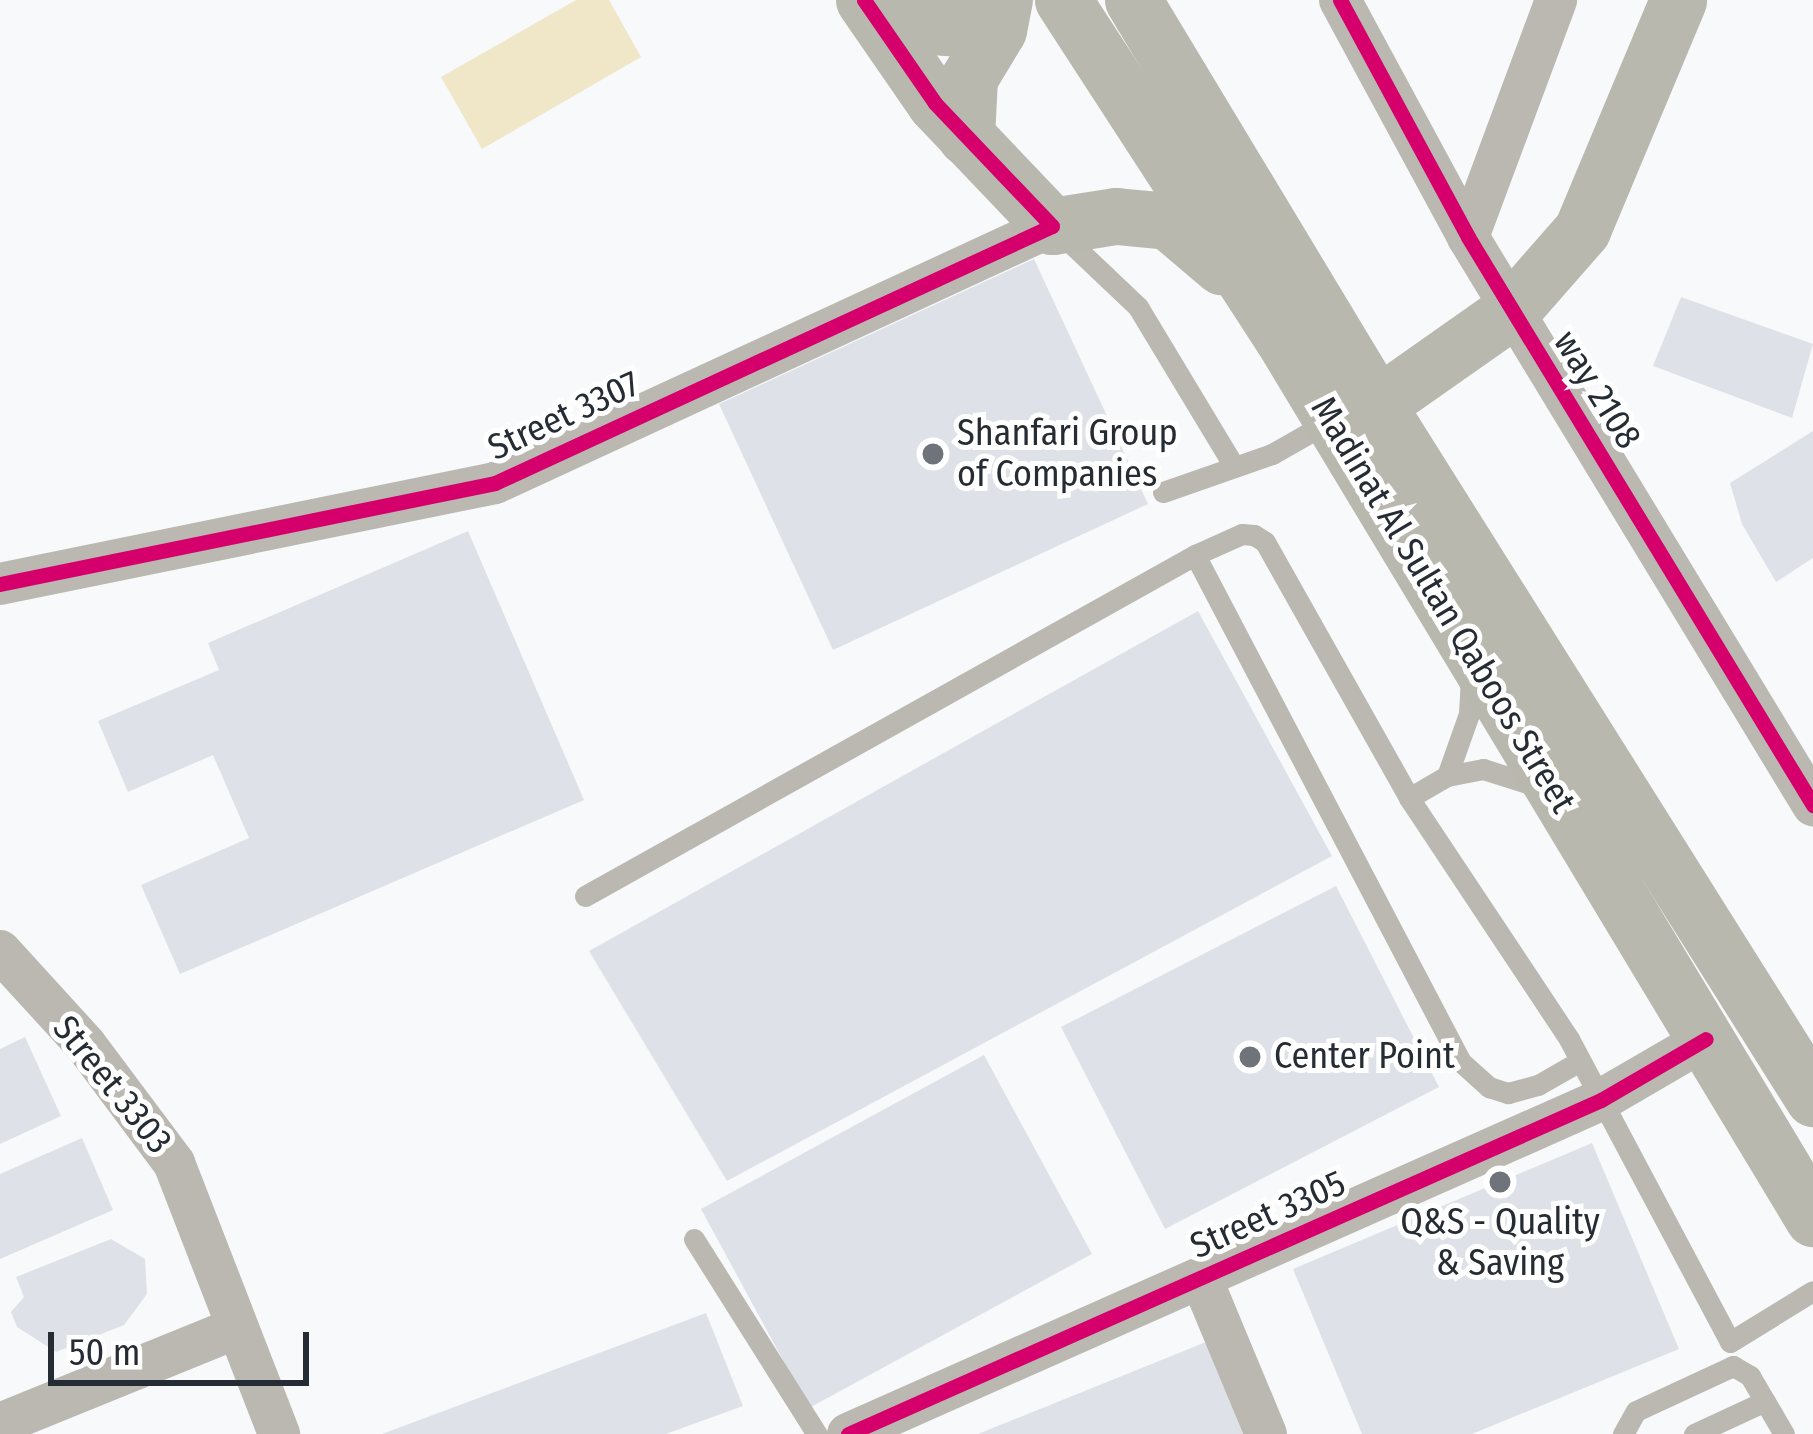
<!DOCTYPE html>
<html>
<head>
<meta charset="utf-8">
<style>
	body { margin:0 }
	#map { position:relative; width:1813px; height:1434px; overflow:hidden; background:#f7f9fb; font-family:"Fira Sans Condensed",sans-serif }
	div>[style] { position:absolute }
	.green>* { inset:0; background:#efe7c8 }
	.building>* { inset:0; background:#dee2e8 }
	.lane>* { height:21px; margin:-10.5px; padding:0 10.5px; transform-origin:10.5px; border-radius:10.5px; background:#bab8b0 }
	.street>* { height:42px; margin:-21px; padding:0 21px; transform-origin:21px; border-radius:21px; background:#bab8b0 }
	.secondary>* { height:57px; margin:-28.5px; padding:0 28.5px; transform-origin:28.5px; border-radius:28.5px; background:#b9b8af }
	.cycleway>* { height:15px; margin:-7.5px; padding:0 7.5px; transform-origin:7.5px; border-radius:7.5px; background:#d6006c }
	.dots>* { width:33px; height:33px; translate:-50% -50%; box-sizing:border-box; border:6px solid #fff; border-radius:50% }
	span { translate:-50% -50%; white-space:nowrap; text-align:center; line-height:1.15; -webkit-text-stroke:10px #fff; paint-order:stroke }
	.street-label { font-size:36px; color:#262c34 }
	.poi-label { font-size:36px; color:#262c34 }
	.left { translate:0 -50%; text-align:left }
	.scale { position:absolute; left:48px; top:1332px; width:261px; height:54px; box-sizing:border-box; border:6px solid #262c34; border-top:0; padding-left:15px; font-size:36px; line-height:42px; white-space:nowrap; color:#262c34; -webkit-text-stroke:9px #fff; paint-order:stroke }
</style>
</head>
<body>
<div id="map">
	<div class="green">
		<i style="clip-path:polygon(576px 0,609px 0,641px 57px,482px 149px,441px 77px)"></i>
	</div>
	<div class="building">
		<i style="clip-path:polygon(1034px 259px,1148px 504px,833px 650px,719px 404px)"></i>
		<i style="clip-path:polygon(1681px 297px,1813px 344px,1792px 418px,1653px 366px)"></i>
		<i style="clip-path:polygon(1813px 431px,1813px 558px,1776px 582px,1742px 524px,1730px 483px)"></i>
		<i style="clip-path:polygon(468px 531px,584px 800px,180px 974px,141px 885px,249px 838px,213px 755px,128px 792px,98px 721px,219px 670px,208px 643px)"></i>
		<i style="clip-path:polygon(1198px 611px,1332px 856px,727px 1181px,589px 951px)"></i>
		<i style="clip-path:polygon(1336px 886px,1439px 1087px,1165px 1229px,1061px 1027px)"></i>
		<i style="clip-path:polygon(25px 1037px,61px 1116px,0 1144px,0 1049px)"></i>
		<i style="clip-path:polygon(984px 1055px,1092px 1254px,809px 1408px,701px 1209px)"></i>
		<i style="clip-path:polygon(82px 1138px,113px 1210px,0 1259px,0 1174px)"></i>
		<i style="clip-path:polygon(1592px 1143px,1679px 1349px,1472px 1434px,1362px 1434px,1293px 1269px)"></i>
		<i style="clip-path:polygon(111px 1239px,145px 1259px,147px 1294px,124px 1325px,56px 1352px,17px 1327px,11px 1312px,24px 1297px,16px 1277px)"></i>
		<i style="clip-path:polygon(706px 1313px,743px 1406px,666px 1434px,382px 1434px)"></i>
		<i style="clip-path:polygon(1206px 1342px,1243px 1434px,978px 1434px)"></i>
	</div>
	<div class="lane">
		<i style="left:1057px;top:230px;width:112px;rotate:43.5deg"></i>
		<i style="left:1138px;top:307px;width:182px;rotate:58.9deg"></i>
		<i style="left:1163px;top:492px;width:115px;rotate:-19.2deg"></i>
		<i style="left:1272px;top:454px;width:67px;rotate:-29.6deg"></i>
		<i style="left:1195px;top:555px;width:573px;rotate:62.32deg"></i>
		<i style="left:1461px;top:1062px;width:38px;rotate:42deg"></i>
		<i style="left:1489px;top:1087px;width:20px;rotate:18deg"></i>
		<i style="left:1508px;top:1093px;width:31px;rotate:-15deg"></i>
		<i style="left:1538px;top:1085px;width:48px;rotate:-29.7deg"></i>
		<i style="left:1447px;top:776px;width:66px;rotate:-70.5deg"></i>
		<i style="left:1469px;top:714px;width:36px;rotate:-87deg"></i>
		<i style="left:1409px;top:798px;width:44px;rotate:-30.1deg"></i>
		<i style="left:1447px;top:776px;width:37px;rotate:-11deg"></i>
		<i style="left:1483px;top:769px;width:57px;rotate:17.5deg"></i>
		<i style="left:585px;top:896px;width:699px;rotate:-29.21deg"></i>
		<i style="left:1195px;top:555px;width:51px;rotate:-24.1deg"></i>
		<i style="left:1242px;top:534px;width:12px;rotate:5deg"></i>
		<i style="left:1254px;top:535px;width:13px;rotate:32deg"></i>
		<i style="left:1265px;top:542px;width:294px;rotate:60.6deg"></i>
		<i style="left:1409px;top:798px;width:289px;rotate:56.4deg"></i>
		<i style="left:1569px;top:1039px;width:343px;rotate:62deg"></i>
		<i style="left:1730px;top:1342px;width:97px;rotate:-31.6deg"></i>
		<i style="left:694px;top:1239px;width:231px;rotate:57.8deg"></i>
		<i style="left:1623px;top:1434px;width:26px;rotate:-61deg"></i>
		<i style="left:1636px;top:1411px;width:107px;rotate:-24.9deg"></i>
		<i style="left:1733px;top:1366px;width:20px;rotate:30deg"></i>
		<i style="left:1750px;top:1376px;width:67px;rotate:59.6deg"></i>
		<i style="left:1694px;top:1434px;width:78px;rotate:-24.9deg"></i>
	</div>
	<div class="street">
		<i style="left:1340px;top:0;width:269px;rotate:61.6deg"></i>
		<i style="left:1468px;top:237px;width:665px;rotate:58.73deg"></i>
		<i style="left:1468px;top:237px;width:253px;rotate:-69.6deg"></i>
		<i style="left:0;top:584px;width:505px;rotate:-11.53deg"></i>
		<i style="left:495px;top:483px;width:613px;rotate:-24.77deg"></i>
		<i style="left:0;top:951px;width:126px;rotate:47.6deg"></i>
		<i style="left:85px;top:1044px;width:149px;rotate:53.2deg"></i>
		<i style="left:174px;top:1163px;width:291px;rotate:68.8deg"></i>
		<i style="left:1201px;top:1278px;width:169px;rotate:67.4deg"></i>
		<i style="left:0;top:1424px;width:253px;rotate:-22.1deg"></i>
		<i style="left:848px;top:1434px;width:824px;rotate:-23.92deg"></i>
		<i style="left:1601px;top:1100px;width:121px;rotate:-30.2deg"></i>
	</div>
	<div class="secondary">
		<i style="left:864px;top:0;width:125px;rotate:55.4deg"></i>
		<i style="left:935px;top:103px;width:170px;rotate:46.4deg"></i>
		<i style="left:1052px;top:226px;width:65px;rotate:-8.9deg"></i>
		<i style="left:1116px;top:216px;width:52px;rotate:5.5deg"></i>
		<i style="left:1168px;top:221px;width:70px;rotate:40.3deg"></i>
		<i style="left:889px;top:0;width:50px;rotate:31.2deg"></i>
		<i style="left:932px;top:26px;width:29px;rotate:4deg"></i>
		<i style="left:961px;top:28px;width:23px;rotate:-20deg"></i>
		<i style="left:983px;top:20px;width:26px;rotate:-51deg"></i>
		<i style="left:1063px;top:0;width:402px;rotate:57deg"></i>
		<i style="left:1282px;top:337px;width:1029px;rotate:58.92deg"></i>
		<i style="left:1133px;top:0;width:473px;rotate:58.9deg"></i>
		<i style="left:1377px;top:405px;width:819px;rotate:57.82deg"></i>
		<i style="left:966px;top:137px;width:59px;rotate:-87.1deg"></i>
		<i style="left:969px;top:78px;width:56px;rotate:-58.9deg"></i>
		<i style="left:998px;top:30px;width:31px;rotate:-79deg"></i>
		<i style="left:1377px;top:405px;width:165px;rotate:-35.1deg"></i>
		<i style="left:1512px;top:310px;width:106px;rotate:-48.8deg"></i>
		<i style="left:1582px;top:230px;width:249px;rotate:-67.3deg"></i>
	</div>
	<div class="cycleway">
		<i style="left:1340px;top:0;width:269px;rotate:61.6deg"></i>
		<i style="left:1468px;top:237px;width:665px;rotate:58.73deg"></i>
		<i style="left:0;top:584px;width:505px;rotate:-11.53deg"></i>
		<i style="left:495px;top:483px;width:613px;rotate:-24.77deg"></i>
		<i style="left:1052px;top:226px;width:170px;rotate:-133.6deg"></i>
		<i style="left:935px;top:103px;width:125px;rotate:-124.6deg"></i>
		<i style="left:848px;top:1434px;width:824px;rotate:-23.92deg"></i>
		<i style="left:1601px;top:1100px;width:121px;rotate:-30.2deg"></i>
	</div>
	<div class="dots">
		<i style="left:933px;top:454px;background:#6f747a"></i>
		<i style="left:1250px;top:1057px;background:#6f747a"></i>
		<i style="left:1500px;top:1182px;background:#6f747a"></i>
	</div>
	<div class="street-label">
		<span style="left:1597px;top:390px;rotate:58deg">way 2108</span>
		<span style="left:564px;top:416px;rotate:-25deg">Street 3307</span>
		<span style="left:1443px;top:605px;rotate:59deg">Madinat Al Sultan Qaboos Street</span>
		<span style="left:112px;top:1085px;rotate:51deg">Street 3303</span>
		<span style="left:1268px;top:1215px;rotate:-24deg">Street 3305</span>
	</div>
	<div class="poi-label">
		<span class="left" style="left:957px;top:454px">Shanfari Group<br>of Companies</span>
		<span class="left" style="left:1274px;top:1057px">Center Point</span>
		<span style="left:1500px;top:1243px">Q&amp;S - Quality<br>&amp; Saving</span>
	</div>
	<div class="scale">50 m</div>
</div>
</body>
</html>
